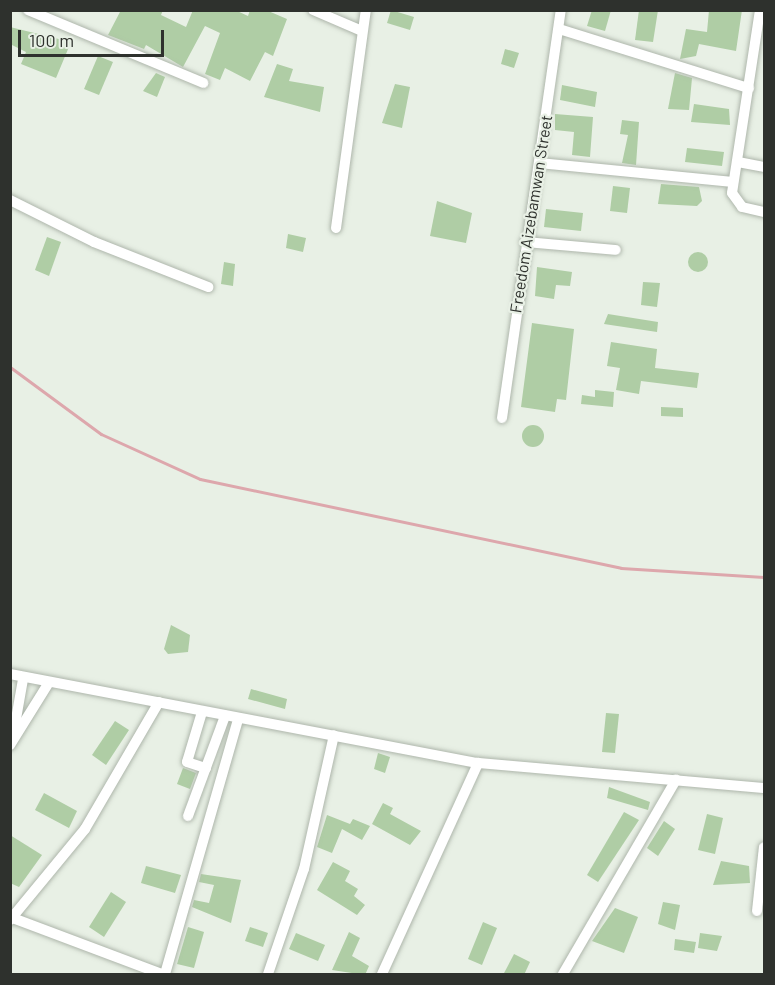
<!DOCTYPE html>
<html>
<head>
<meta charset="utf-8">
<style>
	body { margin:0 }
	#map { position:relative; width:775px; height:985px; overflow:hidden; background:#e8f0e5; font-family:Barlow,sans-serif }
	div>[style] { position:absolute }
	.stream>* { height:3px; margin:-1.5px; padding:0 1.5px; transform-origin:1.5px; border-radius:1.5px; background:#dda7ac }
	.building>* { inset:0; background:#afcda5 }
	.round { border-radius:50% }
	.roads { filter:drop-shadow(0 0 2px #aeb6ab) drop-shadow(0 0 2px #aeb6ab) }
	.minor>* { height:10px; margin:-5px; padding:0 5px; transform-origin:5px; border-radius:5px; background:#fff }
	span { translate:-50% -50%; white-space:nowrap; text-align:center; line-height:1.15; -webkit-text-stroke:4.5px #e8f0e5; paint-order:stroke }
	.street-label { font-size:16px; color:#2e312d }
	.frame { position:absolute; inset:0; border:12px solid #2e312d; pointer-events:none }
	.scale { position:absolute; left:18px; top:30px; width:146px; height:27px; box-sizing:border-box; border:3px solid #2e312d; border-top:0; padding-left:8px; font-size:18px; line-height:21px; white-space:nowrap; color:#2e312d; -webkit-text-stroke:4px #e8f0e5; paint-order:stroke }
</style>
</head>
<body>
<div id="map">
	<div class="stream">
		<i style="left:10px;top:367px;width:113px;rotate:36.4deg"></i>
		<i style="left:101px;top:434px;width:109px;rotate:24.4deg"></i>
		<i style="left:200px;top:479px;width:430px;rotate:11.9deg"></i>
		<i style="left:621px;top:568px;width:143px;rotate:3.6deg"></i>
	</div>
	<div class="building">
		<i style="clip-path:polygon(121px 10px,163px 10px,161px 15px,186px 27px,193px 10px,235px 10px,248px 16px,250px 10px,266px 10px,287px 19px,273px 56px,265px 52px,250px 81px,225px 68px,220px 80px,205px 74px,220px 33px,205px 26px,183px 67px,146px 45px,144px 49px,108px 35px)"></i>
		<i style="clip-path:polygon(391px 10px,414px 17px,410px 30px,387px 23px)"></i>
		<i style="clip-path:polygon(592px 10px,611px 10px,605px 31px,587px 26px)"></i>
		<i style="clip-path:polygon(639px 10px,658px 10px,653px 42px,635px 40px)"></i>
		<i style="clip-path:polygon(709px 10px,742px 10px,736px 51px,699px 44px,696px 56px,680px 59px,686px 29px,707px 32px)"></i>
		<i style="clip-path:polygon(10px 27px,71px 42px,56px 78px,21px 64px,26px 52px,10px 44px)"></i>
		<i style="clip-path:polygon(505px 49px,519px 53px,514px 68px,501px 64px)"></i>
		<i style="clip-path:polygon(98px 56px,113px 62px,99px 95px,84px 89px)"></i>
		<i style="clip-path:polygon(277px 64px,293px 69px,289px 81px,324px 87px,320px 112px,264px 97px)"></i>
		<i style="clip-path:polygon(156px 73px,165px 77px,157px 97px,143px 91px)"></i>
		<i style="clip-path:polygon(675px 73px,692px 78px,689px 110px,668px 109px)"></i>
		<i style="clip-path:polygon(395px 84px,410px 87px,402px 128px,382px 123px)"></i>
		<i style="clip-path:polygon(562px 85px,597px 92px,595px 107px,560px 100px)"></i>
		<i style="clip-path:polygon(694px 104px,729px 109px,730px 125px,691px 122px)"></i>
		<i style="clip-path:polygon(555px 114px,593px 117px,590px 157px,572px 155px,574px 132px,555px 130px)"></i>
		<i style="clip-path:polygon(622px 120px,639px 122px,636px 165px,622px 163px,628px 135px,620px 134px)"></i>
		<i style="clip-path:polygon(687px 148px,724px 152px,722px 166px,685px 162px)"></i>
		<i style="clip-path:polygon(661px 184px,699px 187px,702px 201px,697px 206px,658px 204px)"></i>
		<i style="clip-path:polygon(613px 186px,630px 188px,627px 213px,610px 211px)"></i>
		<i style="clip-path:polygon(437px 201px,472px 213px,466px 243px,430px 236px)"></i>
		<i style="clip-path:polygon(546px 209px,583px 213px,581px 231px,544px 227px)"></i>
		<i style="clip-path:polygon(288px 234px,306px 238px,303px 252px,286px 248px)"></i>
		<i style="clip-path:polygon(47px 237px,61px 242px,49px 276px,35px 270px)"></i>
		<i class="round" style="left:688px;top:252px;width:20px;height:20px"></i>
		<i style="clip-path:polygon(224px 262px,235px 264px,233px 286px,221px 284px)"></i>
		<i style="clip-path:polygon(537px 267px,572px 272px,570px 286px,556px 285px,554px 299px,535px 296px)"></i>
		<i style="clip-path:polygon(643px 282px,660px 283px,657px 307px,641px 305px)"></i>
		<i style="clip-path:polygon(608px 314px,658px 322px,657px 332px,604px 324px)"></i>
		<i style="clip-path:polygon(532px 323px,574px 329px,566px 400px,557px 399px,555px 412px,521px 407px)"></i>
		<i style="clip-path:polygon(611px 342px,657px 349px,655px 368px,699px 373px,697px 388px,641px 381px,639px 394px,616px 390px,620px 368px,607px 366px)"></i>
		<i style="clip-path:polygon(595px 390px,614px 392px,613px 407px,581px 404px,582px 395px,595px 397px)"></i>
		<i style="clip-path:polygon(661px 407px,683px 408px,683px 417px,661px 416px)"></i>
		<i class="round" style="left:522px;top:425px;width:22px;height:22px"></i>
		<i style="clip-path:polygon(171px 625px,190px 635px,188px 652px,168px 654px,164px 649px)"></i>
		<i style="clip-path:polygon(251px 689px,287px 699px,285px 709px,248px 699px)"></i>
		<i style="clip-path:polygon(606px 713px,619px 714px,615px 753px,602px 752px)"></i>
		<i style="clip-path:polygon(115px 721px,129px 730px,106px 765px,92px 755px)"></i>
		<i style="clip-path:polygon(378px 753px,390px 757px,385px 773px,374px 769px)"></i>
		<i style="clip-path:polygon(183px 768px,196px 773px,190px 789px,177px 784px)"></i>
		<i style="clip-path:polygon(609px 787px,650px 802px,648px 810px,607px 798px)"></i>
		<i style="clip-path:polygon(44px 793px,77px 811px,69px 828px,35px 810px)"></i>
		<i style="clip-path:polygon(383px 803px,393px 808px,390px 814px,421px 831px,410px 845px,372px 824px)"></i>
		<i style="clip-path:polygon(624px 812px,639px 820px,598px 882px,587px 875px)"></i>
		<i style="clip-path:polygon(707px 814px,723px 818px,715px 854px,698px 850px)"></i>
		<i style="clip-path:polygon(327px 815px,350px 824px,353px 819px,370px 826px,362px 840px,342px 829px,332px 853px,317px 847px)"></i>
		<i style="clip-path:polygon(664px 821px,675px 829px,658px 856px,647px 848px)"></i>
		<i style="clip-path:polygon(10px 835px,42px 855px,19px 887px,10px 883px)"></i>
		<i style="clip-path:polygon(721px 861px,749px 866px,750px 883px,713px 885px)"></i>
		<i style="clip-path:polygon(333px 862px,350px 871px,345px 881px,358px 889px,354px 896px,365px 905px,357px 915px,317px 890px)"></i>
		<i style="clip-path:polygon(146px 866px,181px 875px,175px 893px,141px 883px)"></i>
		<i style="clip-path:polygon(201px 874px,241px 880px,231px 923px,192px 907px,194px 900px,209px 903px,214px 885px,199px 882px)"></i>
		<i style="clip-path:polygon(111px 892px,126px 902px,104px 937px,89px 927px)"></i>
		<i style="clip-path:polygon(663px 902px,680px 905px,675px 930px,658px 924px)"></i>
		<i style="clip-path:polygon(615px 908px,638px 917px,624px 953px,592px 941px)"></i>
		<i style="clip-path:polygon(483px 922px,497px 928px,482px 965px,468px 959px)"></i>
		<i style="clip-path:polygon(188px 927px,204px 932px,194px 968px,177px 964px)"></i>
		<i style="clip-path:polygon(250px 927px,268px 933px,263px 947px,245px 941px)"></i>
		<i style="clip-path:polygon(349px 932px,360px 938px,352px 956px,369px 966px,365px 975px,332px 970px)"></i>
		<i style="clip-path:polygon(296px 933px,325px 945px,318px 961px,289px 949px)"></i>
		<i style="clip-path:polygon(700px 933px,722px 936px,717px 951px,698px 948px)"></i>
		<i style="clip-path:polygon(675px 939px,696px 942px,694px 953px,674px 950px)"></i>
		<i style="clip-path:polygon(514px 954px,530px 962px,524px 975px,503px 975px)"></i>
	</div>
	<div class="roads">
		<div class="minor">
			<i style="left:28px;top:10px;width:190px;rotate:22.6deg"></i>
			<i style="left:313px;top:10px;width:53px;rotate:23.2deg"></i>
			<i style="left:760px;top:10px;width:185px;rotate:98.7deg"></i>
			<i style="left:732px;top:193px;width:17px;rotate:54deg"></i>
			<i style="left:742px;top:207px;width:23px;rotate:13deg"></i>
			<i style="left:559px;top:29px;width:199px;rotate:17.3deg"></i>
			<i style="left:738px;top:162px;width:26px;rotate:11deg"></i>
			<i style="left:539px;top:163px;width:195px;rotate:5.6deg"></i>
			<i style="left:10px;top:200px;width:94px;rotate:26.6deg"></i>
			<i style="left:94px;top:242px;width:123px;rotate:21.5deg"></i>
			<i style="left:336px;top:228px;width:220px;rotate:-82.2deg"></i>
			<i style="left:525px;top:242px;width:91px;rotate:5deg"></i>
			<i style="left:502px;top:418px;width:412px;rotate:-81.8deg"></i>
			<i style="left:10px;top:674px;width:476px;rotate:10.8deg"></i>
			<i style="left:478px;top:763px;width:287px;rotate:5deg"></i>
			<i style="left:202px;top:712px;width:52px;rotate:106.7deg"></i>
			<i style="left:187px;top:762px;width:20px;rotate:18deg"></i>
			<i style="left:13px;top:736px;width:58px;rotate:-80deg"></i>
			<i style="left:10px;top:745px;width:72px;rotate:-58.1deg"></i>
			<i style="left:188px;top:816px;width:107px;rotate:-69.7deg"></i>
			<i style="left:757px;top:911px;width:64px;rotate:-83.8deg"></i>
			<i style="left:10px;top:917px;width:162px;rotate:20.6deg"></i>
			<i style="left:10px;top:920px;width:118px;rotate:-50.5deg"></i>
			<i style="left:85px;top:829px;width:147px;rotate:-59.8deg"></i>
			<i style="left:165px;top:974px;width:265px;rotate:-74deg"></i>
			<i style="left:268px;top:974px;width:111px;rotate:-71.1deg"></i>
			<i style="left:304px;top:869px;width:137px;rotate:-77.4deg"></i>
			<i style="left:382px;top:974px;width:232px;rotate:-65.5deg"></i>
			<i style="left:563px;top:974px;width:225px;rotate:-59.8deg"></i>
		</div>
	</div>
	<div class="street-label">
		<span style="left:531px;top:214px;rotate:-81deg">Freedom Aizebamwan Street</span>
	</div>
	<div class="frame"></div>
	<div class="scale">100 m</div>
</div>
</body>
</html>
